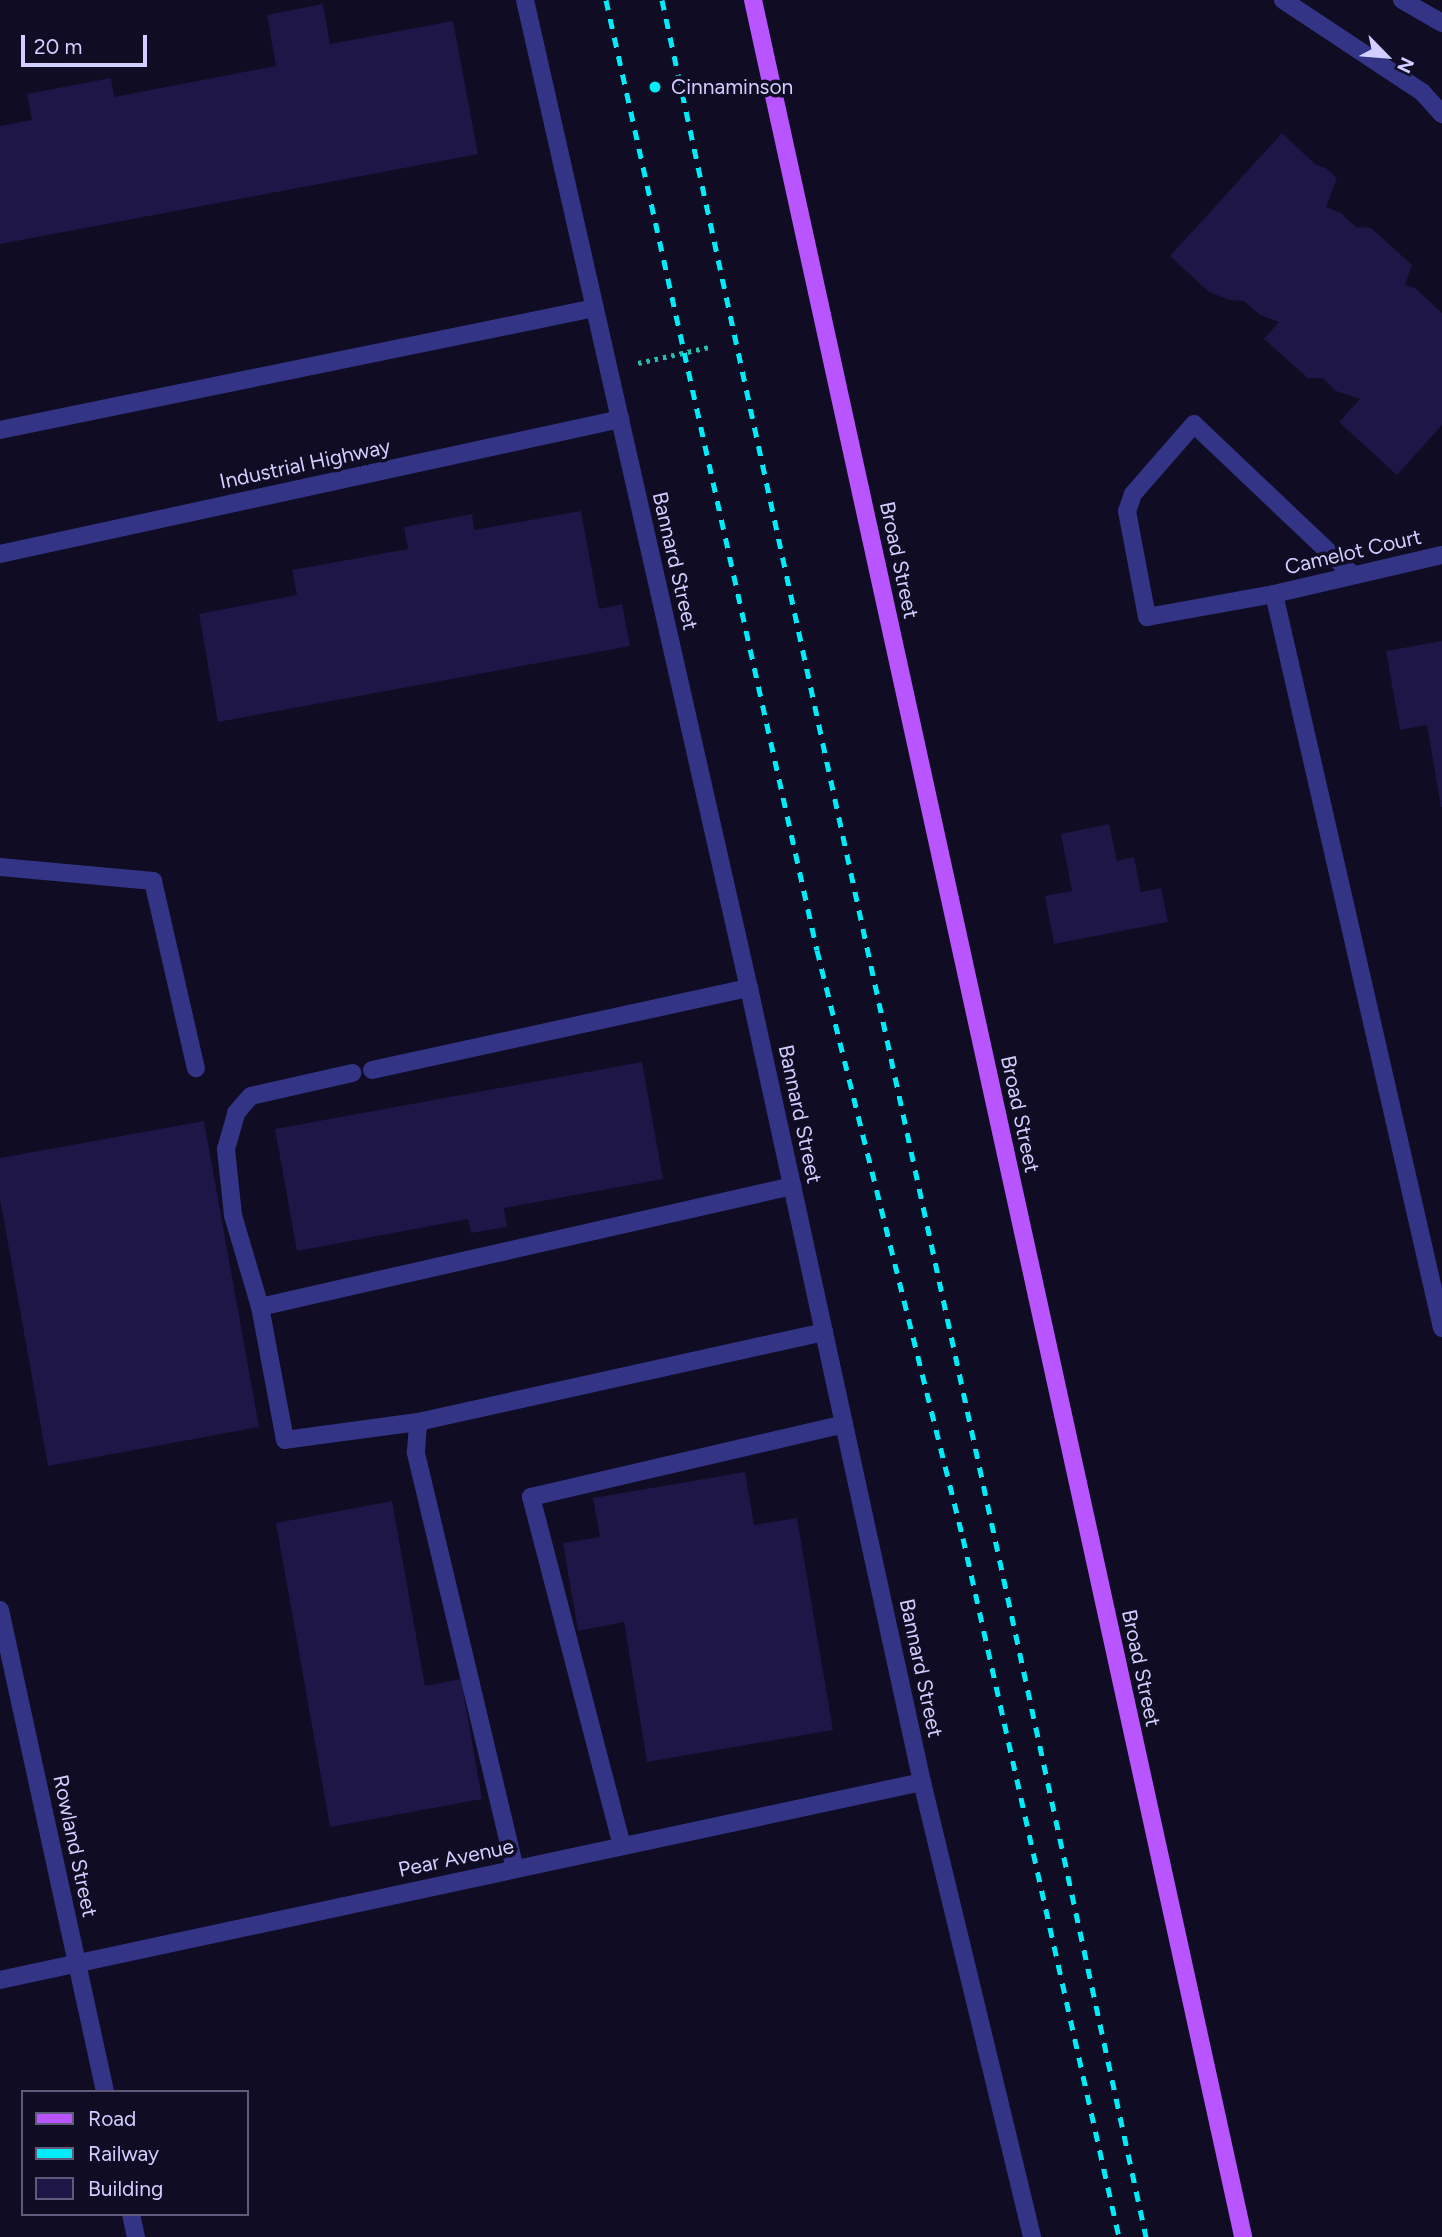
<!DOCTYPE html>
<html>
<head>
<meta charset="utf-8">
<style>
	body { margin:0 }
	#map { position:relative; width:1442px; height:2237px; overflow:hidden; background:#0f0c24; font-family:Figtree,sans-serif }
	div>[style] { position:absolute }
	.building>* { inset:0; background:#1e1646 }
	.path>* { height:4.5px; margin-top:-2.25px; transform-origin:0; background:repeating-linear-gradient(90deg,#24bdad 0 3.5px,transparent 0 8.5px) }
	.lane>* { height:18px; margin:-9px; padding:0 9px; transform-origin:9px; border-radius:9px; background:#333486 }
	.street>* { height:18px; margin:-9px; padding:0 9px; transform-origin:9px; border-radius:9px; background:#333486 }
	.primary>* { height:18px; margin:-9px; padding:0 9px; transform-origin:9px; border-radius:9px; background:#b855ff }
	.rail>* { height:5px; margin-top:-2.5px; transform-origin:0; background:repeating-linear-gradient(90deg,#00ecf9 0 10px,transparent 0 19px) }
	.dots>* { width:19px; height:19px; translate:-50% -50%; box-sizing:border-box; border:4px solid #0f0c24; border-radius:50% }
	span { translate:-50% -50%; white-space:nowrap; text-align:center; line-height:1.15; -webkit-text-stroke:7px #0f0c24; paint-order:stroke }
	.poi-label { font-size:21px; color:#d2ceff }
	.left { translate:0 -50%; text-align:left }
	.street-label { font-size:21px; color:#d2ceff }
	.legend { position:absolute; left:21px; top:2090px; width:228px; height:126px; box-sizing:border-box; background:#0f0c24; border:2px solid #5d5a7c; margin:0; padding:9px 12px; list-style:none; font-size:21px; color:#d2ceff }
	.legend li { display:flex; align-items:center; gap:14px; height:35px }
	.legend b { width:35px; border:2px solid #5d5a7c }
	.north { position:absolute; left:1351px; top:21px; width:70px; height:70px; -webkit-text-stroke:5px #0f0c24; paint-order:stroke; rotate:115deg; font-size:19px; font-weight:700; line-height:28px; text-align:center; color:#d2ceff }
	.north::after { content:''; display:block; margin:auto; width:24px; height:32px; background:#d2ceff; clip-path:polygon(50% 0,100% 100%,50% 72%,0 100%) }
	.scale { position:absolute; left:21px; top:35px; width:126px; height:32px; box-sizing:border-box; border:4px solid #d2ceff; border-top:0; padding-left:9px; font-size:21px; line-height:24px; white-space:nowrap; color:#d2ceff; -webkit-text-stroke:5px #0f0c24; paint-order:stroke }
</style>
</head>
<body>
<div id="map">
	<div class="building">
		<i style="clip-path:polygon(323px 4px,330px 44px,453px 21px,478px 154px,0 244px,0 126px,32px 120px,27px 94px,111px 78px,114px 97px,276px 66px,267px 15px)"></i>
		<i style="clip-path:polygon(1282px 133px,1316px 165px,1326px 168px,1337px 178px,1326px 207px,1341px 213px,1356px 227px,1371px 228px,1412px 265px,1405px 285px,1415px 288px,1442px 313px,1442px 425px,1397px 475px,1339px 422px,1360px 399px,1336px 391px,1323px 378px,1308px 378px,1264px 339px,1279px 322px,1260px 315px,1244px 301px,1230px 300px,1209px 292px,1170px 256px)"></i>
		<i style="clip-path:polygon(581px 511px,599px 609px,622px 604px,630px 646px,218px 722px,199px 614px,297px 595px,292px 570px,408px 549px,404px 527px,472px 514px,474px 530px)"></i>
		<i style="clip-path:polygon(1442px 641px,1442px 807px,1441px 807px,1427px 725px,1400px 730px,1386px 651px)"></i>
		<i style="clip-path:polygon(1109px 824px,1117px 861px,1134px 857px,1141px 892px,1161px 888px,1168px 922px,1054px 944px,1045px 896px,1072px 891px,1061px 834px)"></i>
		<i style="clip-path:polygon(642px 1062px,663px 1179px,504px 1208px,507px 1227px,471px 1233px,468px 1219px,297px 1251px,275px 1129px)"></i>
		<i style="clip-path:polygon(204px 1121px,259px 1427px,48px 1466px,0 1199px,0 1158px)"></i>
		<i style="clip-path:polygon(745px 1472px,754px 1525px,797px 1518px,833px 1730px,647px 1762px,624px 1622px,578px 1631px,563px 1543px,600px 1537px,593px 1498px)"></i>
		<i style="clip-path:polygon(392px 1501px,425px 1686px,461px 1679px,482px 1799px,330px 1827px,276px 1523px)"></i>
	</div>
	<div class="path">
		<i style="left:638px;top:363px;width:73px;rotate:-12.7deg"></i>
	</div>
	<div class="lane">
		<i style="left:0;top:430px;width:607px;rotate:-11.59deg"></i>
		<i style="left:0;top:867px;width:154px;rotate:5.2deg"></i>
		<i style="left:153px;top:881px;width:192px;rotate:77.1deg"></i>
		<i style="left:372px;top:1070px;width:386px;rotate:-12.3deg"></i>
		<i style="left:260px;top:1307px;width:96px;rotate:-106.4deg"></i>
		<i style="left:233px;top:1215px;width:66px;rotate:-96.1deg"></i>
		<i style="left:226px;top:1149px;width:37px;rotate:-74deg"></i>
		<i style="left:236px;top:1113px;width:23px;rotate:-49deg"></i>
		<i style="left:251px;top:1096px;width:104px;rotate:-12.8deg"></i>
		<i style="left:418px;top:1422px;width:134px;rotate:172.3deg"></i>
		<i style="left:285px;top:1440px;width:135px;rotate:-100.6deg"></i>
		<i style="left:260px;top:1307px;width:546px;rotate:-12.81deg"></i>
		<i style="left:622px;top:1846px;width:361px;rotate:-104.6deg"></i>
		<i style="left:531px;top:1497px;width:321px;rotate:-13.1deg"></i>
		<i style="left:515px;top:1869px;width:429px;rotate:-103.4deg"></i>
		<i style="left:416px;top:1452px;width:30px;rotate:-86deg"></i>
		<i style="left:418px;top:1422px;width:416px;rotate:-12.5deg"></i>
	</div>
	<div class="street">
		<i style="left:525px;top:0;width:1013px;rotate:77.23deg"></i>
		<i style="left:749px;top:988px;width:813px;rotate:77.71deg"></i>
		<i style="left:922px;top:1782px;width:468px;rotate:76.4deg"></i>
		<i style="left:1283px;top:0;width:167px;rotate:33.5deg"></i>
		<i style="left:1422px;top:92px;width:30px;rotate:48deg"></i>
		<i style="left:1402px;top:0;width:46px;rotate:29.9deg"></i>
		<i style="left:0;top:554px;width:635px;rotate:-12.28deg"></i>
		<i style="left:1353px;top:575px;width:219px;rotate:-136.5deg"></i>
		<i style="left:1194px;top:424px;width:93px;rotate:131.1deg"></i>
		<i style="left:1133px;top:494px;width:18px;rotate:109deg"></i>
		<i style="left:1127px;top:511px;width:108px;rotate:79.3deg"></i>
		<i style="left:1147px;top:617px;width:129px;rotate:-10.3deg"></i>
		<i style="left:1274px;top:594px;width:172px;rotate:-13.1deg"></i>
		<i style="left:1274px;top:594px;width:753px;rotate:77.11deg"></i>
		<i style="left:0;top:1610px;width:493px;rotate:77.7deg"></i>
		<i style="left:0;top:1980px;width:943px;rotate:-12.12deg"></i>
		<i style="left:131px;top:2214px;width:24px;rotate:78deg"></i>
	</div>
	<div class="primary">
		<i style="left:753px;top:0;width:2290px;rotate:77.64deg"></i>
	</div>
	<div class="rail">
		<i style="left:606px;top:0;width:973px;rotate:77.48deg"></i>
		<i style="left:817px;top:950px;width:606px;rotate:76.06deg"></i>
		<i style="left:963px;top:1538px;width:716px;rotate:77.42deg"></i>
		<i style="left:662px;top:0;width:2289px;rotate:77.79deg"></i>
	</div>
	<div class="dots">
		<i style="left:655px;top:87px;background:#00ecf9"></i>
	</div>
	<div class="poi-label">
		<span class="left" style="left:671px;top:87px">Cinnaminson</span>
	</div>
	<div class="street-label">
		<span style="left:305px;top:464px;rotate:-12deg">Industrial Highway</span>
		<span style="left:1353px;top:552px;rotate:-13deg">Camelot Court</span>
		<span style="left:899px;top:560px;rotate:78deg">Broad Street</span>
		<span style="left:675px;top:561px;rotate:77deg">Bannard Street</span>
		<span style="left:800px;top:1114px;rotate:78deg">Bannard Street</span>
		<span style="left:1020px;top:1114px;rotate:78deg">Broad Street</span>
		<span style="left:921px;top:1668px;rotate:78deg">Bannard Street</span>
		<span style="left:1141px;top:1668px;rotate:78deg">Broad Street</span>
		<span style="left:75px;top:1846px;rotate:78deg">Rowland Street</span>
		<span style="left:456px;top:1858px;rotate:-12deg">Pear Avenue</span>
	</div>
	<ul class="legend">
	<li><b style="height:9px;background:#b855ff"></b>Road</li>
	<li><b style="height:9px;background:#00ecf9"></b>Railway</li>
	<li><b style="height:19px;background:#1e1646"></b>Building</li>
	</ul>
	<div class="north">N</div>
	<div class="scale">20 m</div>
</div>
</body>
</html>
